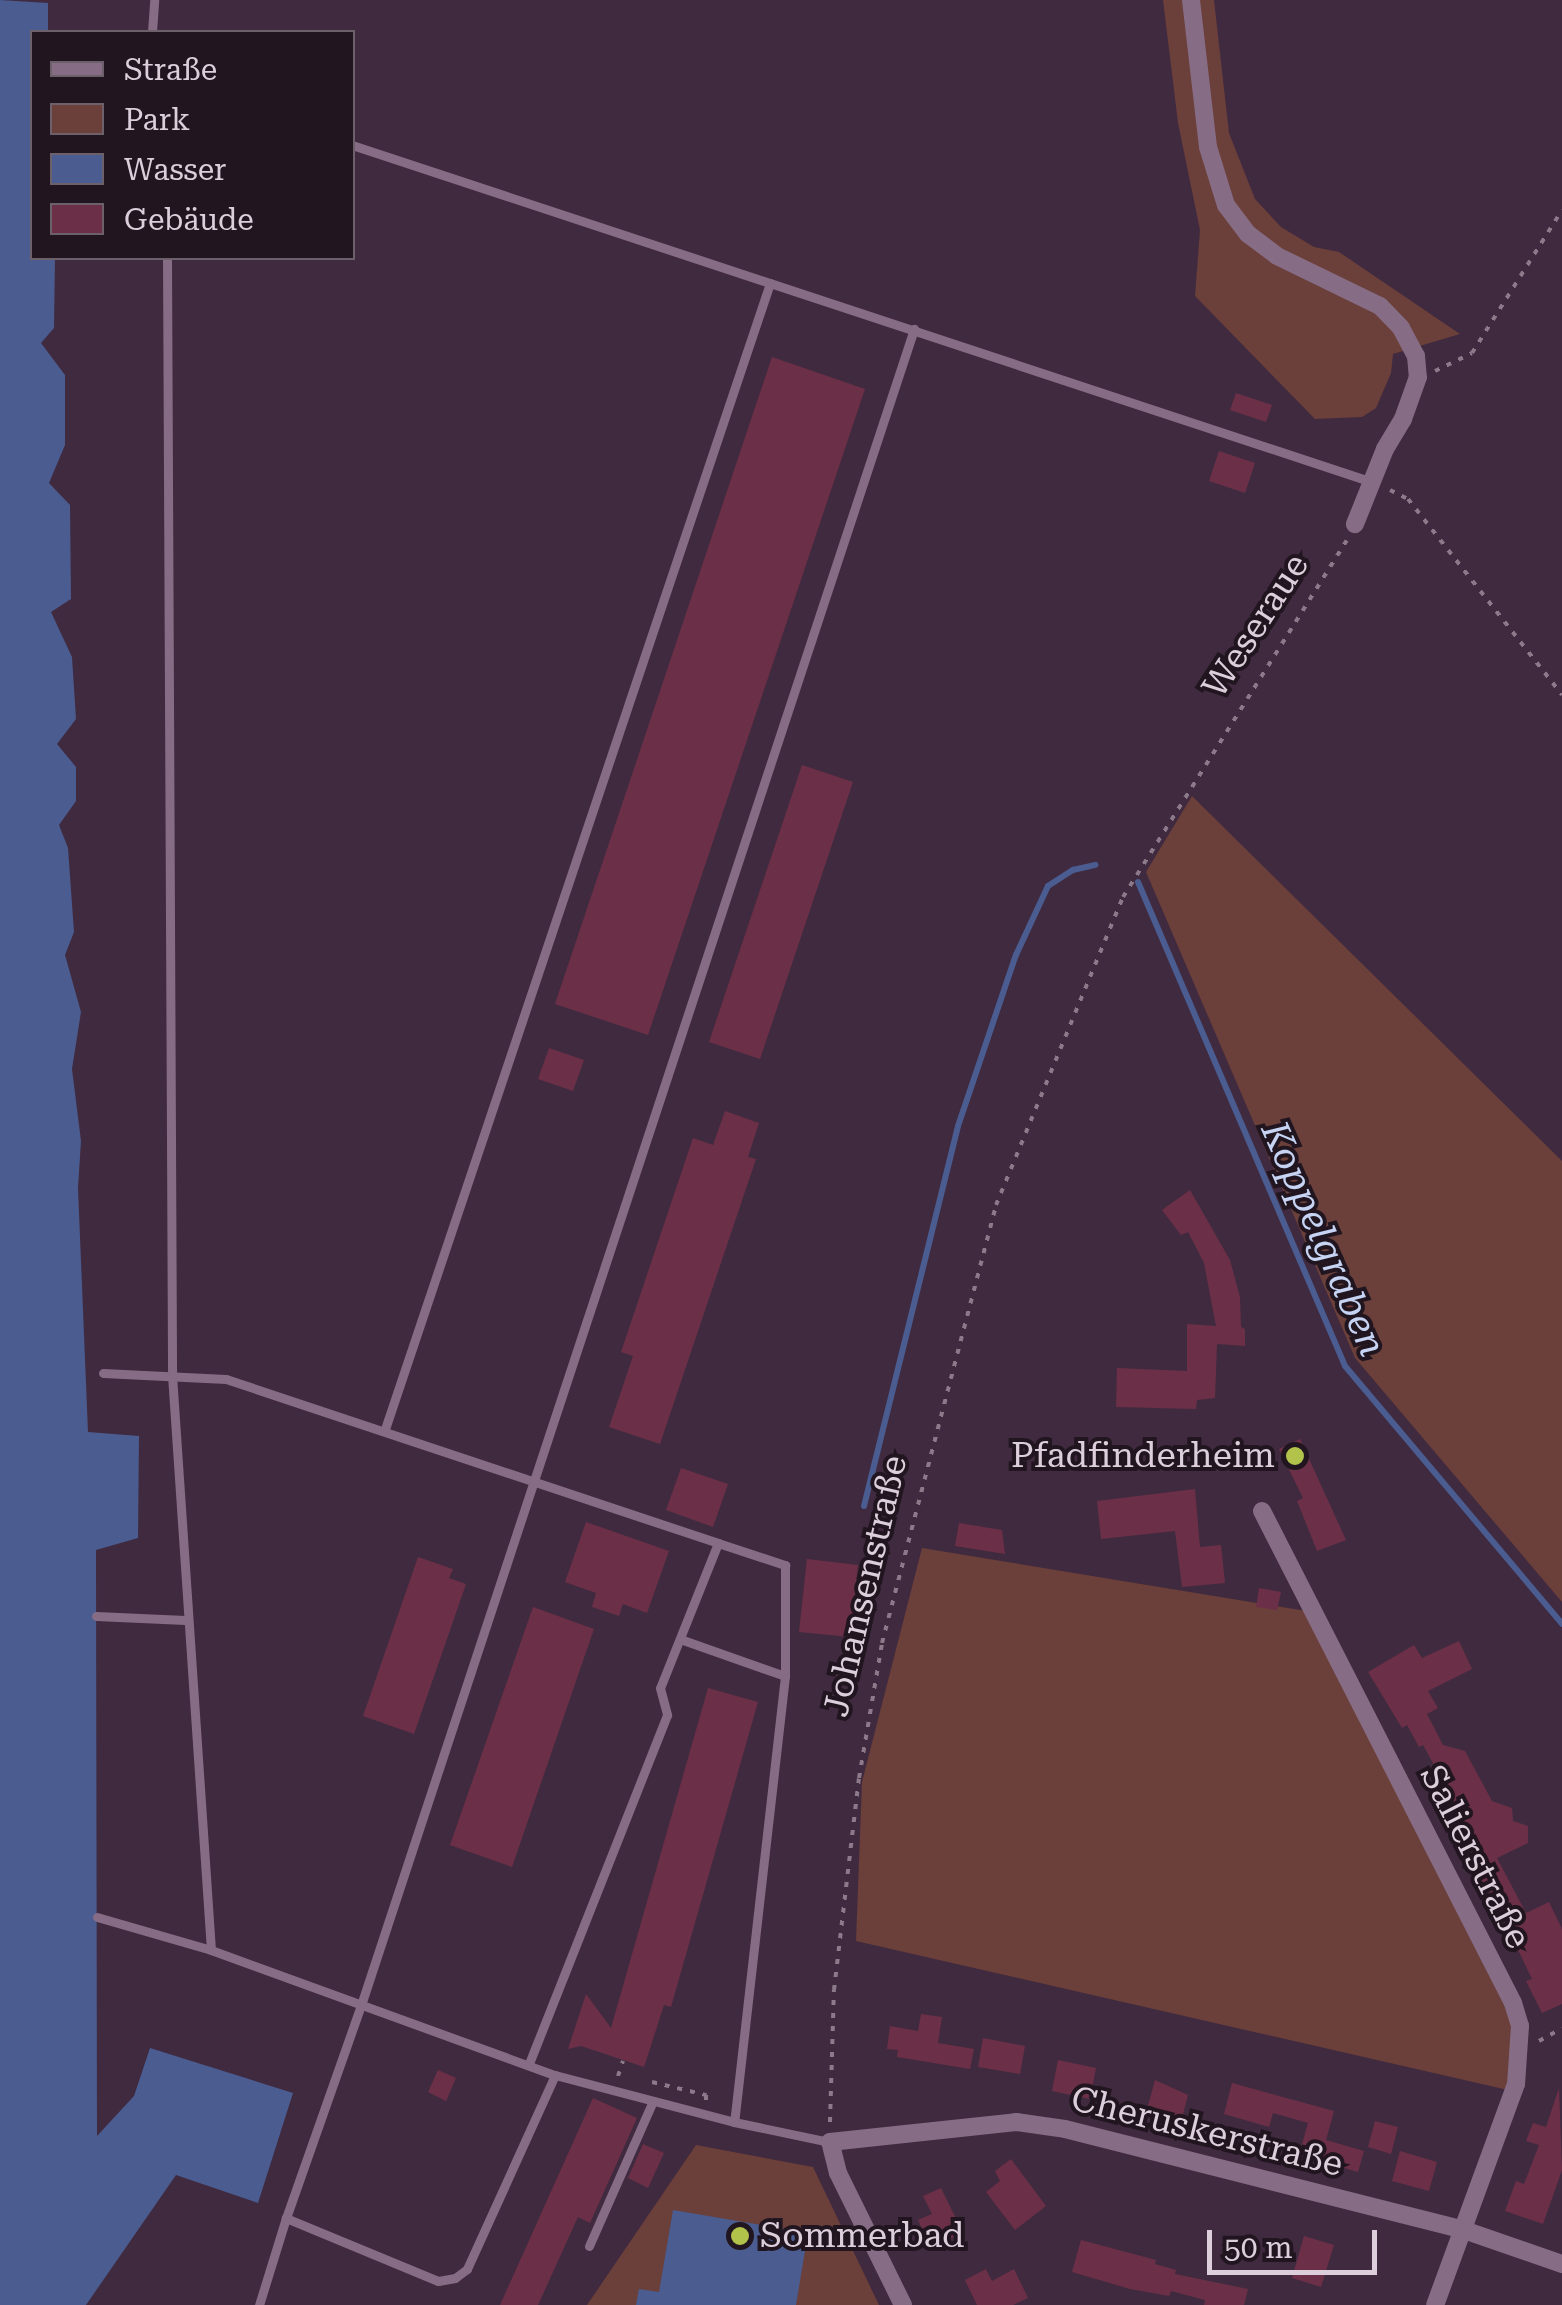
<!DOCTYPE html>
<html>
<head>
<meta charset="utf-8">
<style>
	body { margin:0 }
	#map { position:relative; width:1562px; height:2305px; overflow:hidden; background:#402a3f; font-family:"Roboto Serif",serif }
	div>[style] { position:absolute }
	.green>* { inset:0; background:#6b3f3a }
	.water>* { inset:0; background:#4a5c90 }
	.stream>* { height:6px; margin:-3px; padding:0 3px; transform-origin:3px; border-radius:3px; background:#4a5c90 }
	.building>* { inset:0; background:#6b3047 }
	.path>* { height:4px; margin-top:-2px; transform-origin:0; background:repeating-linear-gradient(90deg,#8c798a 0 5px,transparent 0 13px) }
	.lane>* { height:9px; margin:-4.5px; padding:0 4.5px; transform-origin:4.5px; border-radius:4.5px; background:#866c84 }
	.street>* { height:18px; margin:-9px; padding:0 9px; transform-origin:9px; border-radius:9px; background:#866c84 }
	.dots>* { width:28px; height:28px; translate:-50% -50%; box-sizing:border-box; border:5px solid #211620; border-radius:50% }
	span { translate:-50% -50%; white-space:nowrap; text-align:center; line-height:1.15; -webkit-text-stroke:8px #211620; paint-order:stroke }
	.street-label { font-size:35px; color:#ddcedb }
	.poi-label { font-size:35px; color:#ddcedb }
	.right { translate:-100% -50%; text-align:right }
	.left { translate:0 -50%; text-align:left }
	.water-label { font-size:38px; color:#c6d3f3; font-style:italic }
	.legend { position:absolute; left:30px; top:30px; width:325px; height:230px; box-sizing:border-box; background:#211620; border:2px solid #6c606b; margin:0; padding:12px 18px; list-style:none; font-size:30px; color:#ddcedb }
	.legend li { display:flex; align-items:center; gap:20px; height:50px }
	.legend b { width:50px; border:2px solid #6c606b }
	.scale { position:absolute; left:1207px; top:2230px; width:170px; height:45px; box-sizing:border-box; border:5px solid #ddcedb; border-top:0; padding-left:12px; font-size:30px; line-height:35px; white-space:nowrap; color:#ddcedb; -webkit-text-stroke:8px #211620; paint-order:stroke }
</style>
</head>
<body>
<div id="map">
	<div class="green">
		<i style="clip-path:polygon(1163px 0,1214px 0,1229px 133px,1255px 199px,1281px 227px,1314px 247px,1339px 252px,1460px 334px,1393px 354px,1391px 373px,1376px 408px,1362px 417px,1315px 419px,1195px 296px,1200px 230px,1178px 123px)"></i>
		<i style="clip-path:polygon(1192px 796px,1562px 1161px,1562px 1602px,1355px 1358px,1146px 872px)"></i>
		<i style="clip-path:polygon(922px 1548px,1306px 1611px,1519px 2034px,1508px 2090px,856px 1941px,862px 1782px)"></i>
		<i style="clip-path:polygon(696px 2145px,813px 2167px,879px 2305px,587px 2305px)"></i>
	</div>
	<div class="water">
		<i style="clip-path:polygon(0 0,48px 3px,48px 32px,32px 32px,32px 258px,55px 258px,54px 328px,41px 343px,65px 375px,65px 445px,49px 483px,70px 505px,71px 599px,51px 612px,72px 657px,76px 719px,57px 744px,76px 767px,76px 801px,59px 825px,68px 848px,74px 932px,65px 955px,81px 1012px,72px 1069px,81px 1141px,78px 1188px,88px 1432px,139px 1436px,138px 1538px,96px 1550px,97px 2136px,134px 2096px,150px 2048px,293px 2093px,258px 2203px,176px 2175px,86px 2305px,0 2305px)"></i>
		<i style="clip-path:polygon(673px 2210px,808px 2233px,796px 2305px,636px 2305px,639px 2289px,659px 2292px)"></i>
	</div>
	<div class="stream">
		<i style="left:1138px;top:882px;width:526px;rotate:66.84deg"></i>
		<i style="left:1345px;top:1366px;width:337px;rotate:49.9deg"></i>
		<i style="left:864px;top:1506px;width:391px;rotate:-76.1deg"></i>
		<i style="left:958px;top:1126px;width:181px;rotate:-71.3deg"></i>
		<i style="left:1016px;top:955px;width:76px;rotate:-65.1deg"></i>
		<i style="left:1048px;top:886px;width:30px;rotate:-33deg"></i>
		<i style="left:1073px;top:870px;width:23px;rotate:-13deg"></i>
	</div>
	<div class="building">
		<i style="clip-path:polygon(772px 357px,865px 389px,648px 1035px,555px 1004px)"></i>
		<i style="clip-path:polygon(1236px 393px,1272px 405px,1266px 422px,1230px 410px)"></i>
		<i style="clip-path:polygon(1219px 451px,1255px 463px,1245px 493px,1209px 481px)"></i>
		<i style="clip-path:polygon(802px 765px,853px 782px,760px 1059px,709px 1042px)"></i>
		<i style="clip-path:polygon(549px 1048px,584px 1060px,573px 1091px,538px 1079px)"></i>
		<i style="clip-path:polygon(725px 1111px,759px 1123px,748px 1157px,756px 1159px,660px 1444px,609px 1427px,633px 1356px,621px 1352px,693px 1138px,713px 1145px)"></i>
		<i style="clip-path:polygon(1190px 1190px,1230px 1260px,1240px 1297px,1241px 1327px,1245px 1329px,1245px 1346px,1217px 1344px,1215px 1398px,1197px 1400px,1196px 1409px,1116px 1407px,1117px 1368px,1187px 1371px,1187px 1324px,1216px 1326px,1204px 1263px,1188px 1232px,1181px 1235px,1162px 1210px)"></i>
		<i style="clip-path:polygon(1300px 1439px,1346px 1540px,1317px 1551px,1297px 1501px,1303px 1498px,1279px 1449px)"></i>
		<i style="clip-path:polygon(681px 1468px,728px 1484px,713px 1527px,666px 1510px)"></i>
		<i style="clip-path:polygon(1195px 1489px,1200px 1547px,1221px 1545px,1225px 1583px,1182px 1587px,1175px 1531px,1101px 1539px,1097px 1501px)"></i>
		<i style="clip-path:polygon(586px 1522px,669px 1551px,647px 1613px,623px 1604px,619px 1616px,592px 1607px,596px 1593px,565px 1582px)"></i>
		<i style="clip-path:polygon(959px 1523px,1002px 1530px,1005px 1554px,955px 1546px)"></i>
		<i style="clip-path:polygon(418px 1557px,453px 1569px,449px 1578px,466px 1584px,414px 1734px,363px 1716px)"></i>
		<i style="clip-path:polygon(807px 1559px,858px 1565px,850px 1637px,799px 1632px)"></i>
		<i style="clip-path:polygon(1259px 1588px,1281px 1592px,1277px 1610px,1256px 1607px)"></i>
		<i style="clip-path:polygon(533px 1607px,594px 1629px,512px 1867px,450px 1845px)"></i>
		<i style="clip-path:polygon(1459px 1641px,1472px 1669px,1428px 1691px,1438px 1708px,1427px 1714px,1443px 1745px,1465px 1751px,1492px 1801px,1512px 1808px,1513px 1821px,1528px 1826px,1528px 1843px,1497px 1858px,1526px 1913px,1549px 1902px,1562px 1929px,1562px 2004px,1542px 2013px,1526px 1981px,1532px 1979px,1486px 1884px,1482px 1886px,1473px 1870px,1482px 1865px,1462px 1816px,1423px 1745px,1419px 1747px,1407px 1725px,1402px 1728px,1368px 1672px,1414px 1645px,1422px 1658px)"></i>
		<i style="clip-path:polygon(708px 1688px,758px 1702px,671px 2007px,664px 2005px,644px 2067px,581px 2046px,568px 2049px,586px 1994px,611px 2028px)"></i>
		<i style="clip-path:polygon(921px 2014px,942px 2017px,938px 2043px,974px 2049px,970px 2069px,897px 2057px,898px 2050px,887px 2049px,890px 2026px,918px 2031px)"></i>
		<i style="clip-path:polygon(983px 2038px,1025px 2046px,1020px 2074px,978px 2067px)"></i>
		<i style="clip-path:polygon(1058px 2060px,1096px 2068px,1090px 2099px,1052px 2091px)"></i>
		<i style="clip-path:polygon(438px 2070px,456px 2078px,446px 2101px,428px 2092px)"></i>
		<i style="clip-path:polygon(1155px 2080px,1188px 2095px,1181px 2122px,1146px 2113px)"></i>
		<i style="clip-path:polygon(1232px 2083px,1334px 2111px,1326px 2140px,1364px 2151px,1358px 2172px,1299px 2155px,1308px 2123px,1273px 2113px,1269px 2127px,1224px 2114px)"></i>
		<i style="clip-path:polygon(1559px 2088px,1562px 2170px,1543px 2224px,1505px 2211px,1516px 2181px,1524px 2184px,1539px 2145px,1526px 2141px,1533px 2123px,1546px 2127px)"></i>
		<i style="clip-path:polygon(593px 2098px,637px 2118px,590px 2223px,578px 2217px,538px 2305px,500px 2305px)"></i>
		<i style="clip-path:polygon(1375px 2121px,1398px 2127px,1391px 2154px,1368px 2147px)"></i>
		<i style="clip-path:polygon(643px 2144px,664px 2153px,648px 2188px,628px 2178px)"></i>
		<i style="clip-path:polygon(1400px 2151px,1437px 2162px,1429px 2191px,1392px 2181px)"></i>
		<i style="clip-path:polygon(1011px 2159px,1046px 2206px,1015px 2230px,986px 2192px,1000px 2181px,995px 2171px)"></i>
		<i style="clip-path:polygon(941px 2188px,963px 2233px,930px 2248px,918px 2220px,932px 2214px,923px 2196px)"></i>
		<i style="clip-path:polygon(1304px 2236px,1334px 2245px,1321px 2287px,1292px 2278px)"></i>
		<i style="clip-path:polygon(1081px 2240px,1156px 2260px,1155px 2264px,1176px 2270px,1175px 2274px,1248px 2289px,1244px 2305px,1204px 2305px,1205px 2300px,1171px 2291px,1169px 2296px,1130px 2289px,1072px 2272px)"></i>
		<i style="clip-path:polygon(986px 2269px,992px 2281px,1014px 2269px,1028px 2298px,1013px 2305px,977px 2305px,965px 2280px)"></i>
	</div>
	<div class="path">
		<i style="left:1435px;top:371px;width:41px;rotate:-25.9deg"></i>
		<i style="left:1472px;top:353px;width:169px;rotate:-57.8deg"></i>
		<i style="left:1390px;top:490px;width:20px;rotate:27deg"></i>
		<i style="left:1408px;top:499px;width:249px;rotate:51.8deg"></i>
		<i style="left:1539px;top:2041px;width:26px;rotate:-29deg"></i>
		<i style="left:618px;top:2076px;width:16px;rotate:-72deg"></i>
		<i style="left:652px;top:2082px;width:56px;rotate:13.5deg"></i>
		<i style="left:706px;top:2095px;width:5px;rotate:90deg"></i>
		<i style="left:830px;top:2122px;width:132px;rotate:-88.3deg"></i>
		<i style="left:834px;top:1990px;width:213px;rotate:-83.3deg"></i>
		<i style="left:859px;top:1778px;width:137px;rotate:-80.3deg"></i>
		<i style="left:882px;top:1643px;width:453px;rotate:-75.4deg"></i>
		<i style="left:996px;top:1205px;width:333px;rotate:-67.6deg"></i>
		<i style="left:1123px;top:897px;width:421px;rotate:-57.9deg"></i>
	</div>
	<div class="lane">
		<i style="left:152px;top:32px;width:32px;rotate:-86deg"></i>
		<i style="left:352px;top:145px;width:1074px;rotate:18.28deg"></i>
		<i style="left:167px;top:258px;width:1117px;rotate:89.74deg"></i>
		<i style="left:172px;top:1375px;width:576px;rotate:86.12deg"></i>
		<i style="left:211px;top:1950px;width:366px;rotate:20deg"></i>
		<i style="left:555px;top:2075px;width:185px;rotate:14.7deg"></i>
		<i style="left:734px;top:2122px;width:98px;rotate:11.8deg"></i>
		<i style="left:103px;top:1373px;width:123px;rotate:2.8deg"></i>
		<i style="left:226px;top:1379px;width:519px;rotate:18.43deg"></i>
		<i style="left:718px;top:1543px;width:156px;rotate:111.8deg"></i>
		<i style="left:660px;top:1688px;width:28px;rotate:75deg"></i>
		<i style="left:667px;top:1715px;width:375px;rotate:111.6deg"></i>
		<i style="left:385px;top:1429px;width:1209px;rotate:-71.43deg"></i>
		<i style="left:718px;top:1543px;width:71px;rotate:18.2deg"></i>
		<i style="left:785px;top:1565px;width:111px;rotate:90deg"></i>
		<i style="left:785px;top:1676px;width:449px;rotate:96.5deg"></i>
		<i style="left:96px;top:1616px;width:89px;rotate:2.6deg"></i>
		<i style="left:680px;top:1639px;width:111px;rotate:19.4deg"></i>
		<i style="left:97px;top:1917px;width:119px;rotate:16.1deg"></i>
		<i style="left:555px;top:2075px;width:213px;rotate:114.4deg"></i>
		<i style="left:467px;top:2269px;width:15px;rotate:143deg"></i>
		<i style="left:455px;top:2278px;width:17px;rotate:170deg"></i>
		<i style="left:438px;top:2281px;width:165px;rotate:-157.5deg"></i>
		<i style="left:286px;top:2218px;width:229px;rotate:-70.6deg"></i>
		<i style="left:362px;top:2002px;width:1762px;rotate:-71.74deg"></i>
		<i style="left:589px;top:2246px;width:158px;rotate:-66.2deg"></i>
		<i style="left:259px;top:2305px;width:91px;rotate:-72.8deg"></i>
	</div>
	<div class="street">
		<i style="left:1191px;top:0;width:148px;rotate:83.4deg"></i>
		<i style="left:1208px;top:147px;width:61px;rotate:72.8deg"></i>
		<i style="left:1226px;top:205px;width:36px;rotate:53deg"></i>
		<i style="left:1248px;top:234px;width:36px;rotate:37deg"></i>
		<i style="left:1277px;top:256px;width:114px;rotate:25.9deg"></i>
		<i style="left:1380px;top:306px;width:30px;rotate:46deg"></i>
		<i style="left:1401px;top:328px;width:32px;rotate:62deg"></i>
		<i style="left:1416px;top:356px;width:21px;rotate:85deg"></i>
		<i style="left:1418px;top:377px;width:45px;rotate:109.7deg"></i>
		<i style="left:1403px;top:419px;width:35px;rotate:121deg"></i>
		<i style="left:1385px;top:449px;width:81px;rotate:111.8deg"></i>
		<i style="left:1262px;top:1511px;width:552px;rotate:62.97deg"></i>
		<i style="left:1513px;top:2003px;width:24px;rotate:73deg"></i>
		<i style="left:1520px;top:2026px;width:58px;rotate:93.9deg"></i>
		<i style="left:1516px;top:2084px;width:235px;rotate:110.1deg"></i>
		<i style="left:903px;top:2305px;width:147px;rotate:-116.2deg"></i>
		<i style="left:838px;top:2173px;width:32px;rotate:-104deg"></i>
		<i style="left:830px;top:2142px;width:187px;rotate:-6.1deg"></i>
		<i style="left:1016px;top:2122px;width:49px;rotate:8.1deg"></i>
		<i style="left:1065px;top:2129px;width:408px;rotate:14.2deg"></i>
		<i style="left:1461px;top:2229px;width:107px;rotate:19.1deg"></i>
	</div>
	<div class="dots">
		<i style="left:1295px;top:1456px;background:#b2c34c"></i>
		<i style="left:740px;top:2236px;background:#b2c34c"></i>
	</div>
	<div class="street-label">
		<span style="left:1256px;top:626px;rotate:-57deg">Weseraue</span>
		<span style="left:866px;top:1586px;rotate:-77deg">Johansenstraße</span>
		<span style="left:1475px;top:1857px;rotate:63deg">Salierstraße</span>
		<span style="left:1207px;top:2132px;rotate:14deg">Cheruskerstraße</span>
	</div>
	<div class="poi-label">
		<span class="right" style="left:1275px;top:1456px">Pfadfinderheim</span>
		<span class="left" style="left:760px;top:2236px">Sommerbad</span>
	</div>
	<div class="water-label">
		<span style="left:1323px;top:1239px;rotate:66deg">Koppelgraben</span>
	</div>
	<ul class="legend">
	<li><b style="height:12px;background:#866c84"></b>Straße</li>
	<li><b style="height:28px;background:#6b3f3a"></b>Park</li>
	<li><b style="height:28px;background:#4a5c90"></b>Wasser</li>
	<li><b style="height:28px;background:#6b3047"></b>Gebäude</li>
	</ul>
	<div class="scale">50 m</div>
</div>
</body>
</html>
